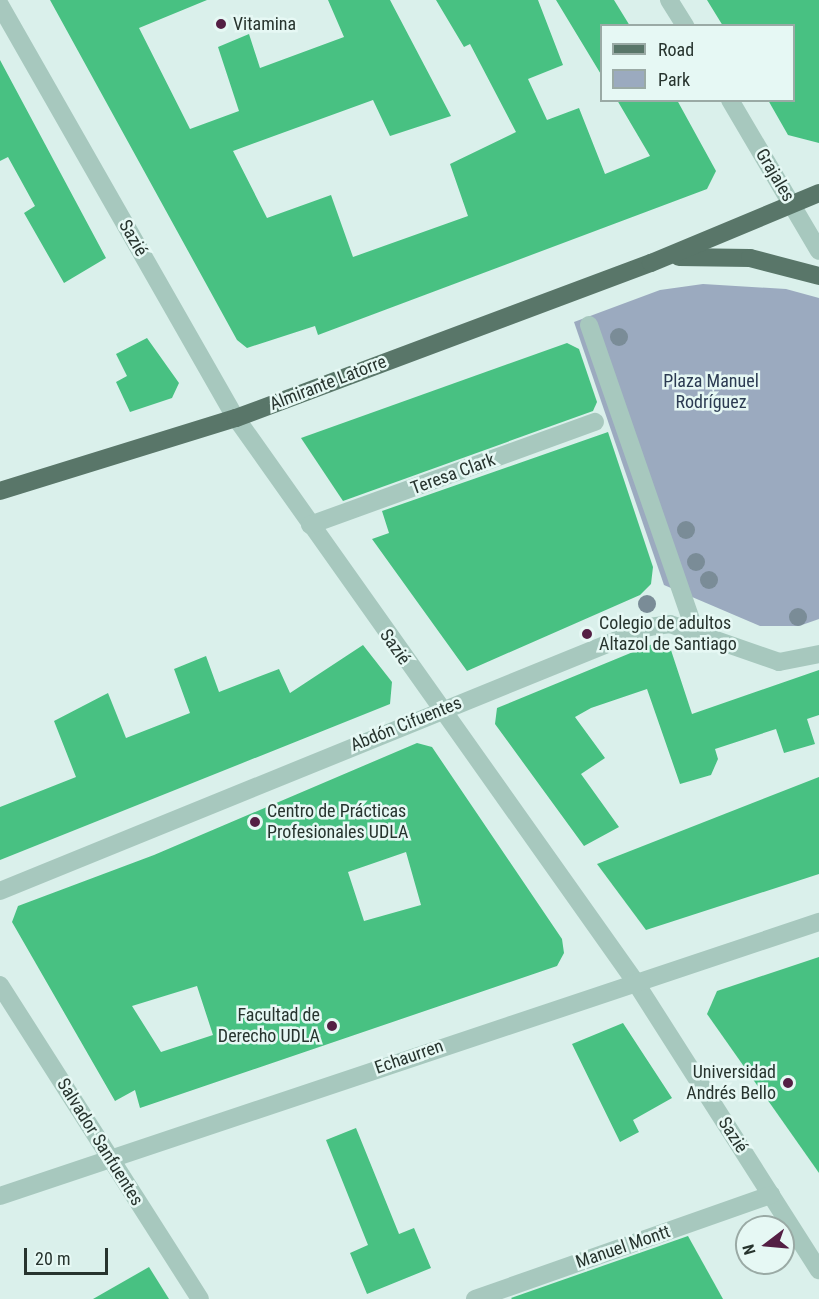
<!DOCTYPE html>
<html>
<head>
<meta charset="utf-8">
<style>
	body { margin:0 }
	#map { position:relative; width:819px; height:1299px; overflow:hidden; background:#daf0eb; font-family:"Roboto Condensed",sans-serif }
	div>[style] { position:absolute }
	.green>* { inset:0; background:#9baabf }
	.building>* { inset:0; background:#48c182 }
	.minor>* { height:18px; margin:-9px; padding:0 9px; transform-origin:9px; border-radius:9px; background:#a7c8be }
	.major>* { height:18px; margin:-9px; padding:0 9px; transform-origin:9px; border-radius:9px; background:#597669 }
	.trees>* { width:18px; height:18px; margin:-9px; border-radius:50%; background:#7a8c97 }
	.dots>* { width:16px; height:16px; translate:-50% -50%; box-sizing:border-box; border:3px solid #e6f8f4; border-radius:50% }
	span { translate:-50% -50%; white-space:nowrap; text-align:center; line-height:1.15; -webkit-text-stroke:5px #e6f8f4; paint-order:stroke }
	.poi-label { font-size:18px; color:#27342e }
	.left { translate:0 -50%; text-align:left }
	.right { translate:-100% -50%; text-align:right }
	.street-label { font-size:18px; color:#27342e }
	.park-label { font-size:18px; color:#2c3b52 }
	.legend { position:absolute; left:600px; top:24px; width:195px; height:78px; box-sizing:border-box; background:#e6f8f4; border:2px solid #9aaaa5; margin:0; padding:8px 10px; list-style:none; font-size:18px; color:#27342e }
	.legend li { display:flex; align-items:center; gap:12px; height:30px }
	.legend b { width:30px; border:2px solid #9aaaa5 }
	.north { position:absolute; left:735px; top:1215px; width:60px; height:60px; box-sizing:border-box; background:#e6f8f4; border:2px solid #9aaaa5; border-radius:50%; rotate:254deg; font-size:16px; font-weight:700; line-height:24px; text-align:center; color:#27342e }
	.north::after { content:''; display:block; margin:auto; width:21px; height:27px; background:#541f44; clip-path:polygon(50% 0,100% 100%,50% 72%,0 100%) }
	.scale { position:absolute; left:24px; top:1248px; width:84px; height:27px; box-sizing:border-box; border:3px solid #27342e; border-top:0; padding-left:8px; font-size:18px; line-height:21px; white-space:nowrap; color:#27342e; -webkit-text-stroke:4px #e6f8f4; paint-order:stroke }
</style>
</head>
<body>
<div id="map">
	<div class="green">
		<i style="clip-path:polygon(703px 284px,786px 289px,819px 298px,819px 619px,799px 626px,760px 626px,664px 585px,574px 322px,660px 290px)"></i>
	</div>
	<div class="building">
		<i style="clip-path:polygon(50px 0,207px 0,139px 28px,190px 129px,239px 111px,218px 47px,249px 34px,260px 68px,344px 37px,328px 0,390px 0,451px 116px,390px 136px,373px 100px,233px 151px,267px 218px,331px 195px,353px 257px,468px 216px,450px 164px,516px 132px,470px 44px,464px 47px,436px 0,538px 0,563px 65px,528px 79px,547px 120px,579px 108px,605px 174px,650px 156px,617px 100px,677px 100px,716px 171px,707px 189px,374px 314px,318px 335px,315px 326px,247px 348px,237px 340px)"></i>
		<i style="clip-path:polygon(556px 0,614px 0,630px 26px,602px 26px,602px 76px)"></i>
		<i style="clip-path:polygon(707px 0,819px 0,819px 143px,788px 135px,768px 100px,794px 100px,794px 26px,723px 26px)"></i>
		<i style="clip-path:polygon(0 60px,106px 258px,64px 283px,24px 213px,35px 206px,8px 157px,0 161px)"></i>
		<i style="clip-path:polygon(147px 338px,179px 383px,172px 398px,130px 412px,116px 382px,127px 376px,116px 354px)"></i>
		<i style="clip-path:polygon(567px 343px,579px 349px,597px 402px,593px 411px,343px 501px,301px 438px)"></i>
		<i style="clip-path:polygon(608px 432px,653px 567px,651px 584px,640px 595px,467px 671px,372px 539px,389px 533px,382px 511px)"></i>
		<i style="clip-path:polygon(667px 638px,692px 714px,819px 670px,819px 715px,807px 719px,815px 744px,784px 753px,776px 729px,715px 749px,718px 759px,711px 775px,680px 784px,647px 689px,591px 708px,575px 717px,605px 758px,581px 774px,619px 827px,584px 846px,495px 724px,497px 708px)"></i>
		<i style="clip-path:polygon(363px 645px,392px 682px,390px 704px,0 860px,0 807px,76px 777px,54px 721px,108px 693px,126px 738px,190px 713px,174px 669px,206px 656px,219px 692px,279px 669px,290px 693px)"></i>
		<i style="clip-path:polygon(evenodd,417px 743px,432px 747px,562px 939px,564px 953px,557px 966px,140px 1108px,135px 1090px,115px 1101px,12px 922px,18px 906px,154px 855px,417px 743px,406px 852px,421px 905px,364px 921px,348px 872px,406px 852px,417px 743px,197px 986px,213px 1035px,161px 1052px,132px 1006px,197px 986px)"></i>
		<i style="clip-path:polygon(819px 777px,819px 874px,646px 930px,597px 864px)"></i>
		<i style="clip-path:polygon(819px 957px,819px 1173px,707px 1014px,717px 991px)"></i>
		<i style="clip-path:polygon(623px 1023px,672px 1098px,633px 1120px,639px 1132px,620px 1142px,572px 1044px)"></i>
		<i style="clip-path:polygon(356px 1128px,399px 1234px,414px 1228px,431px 1268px,367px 1294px,350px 1253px,368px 1245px,326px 1140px)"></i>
		<i style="clip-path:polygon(688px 1236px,723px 1299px,512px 1299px,511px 1298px)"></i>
		<i style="clip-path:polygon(149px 1267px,169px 1299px,93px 1299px)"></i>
	</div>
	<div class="minor">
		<i style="left:669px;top:0;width:31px;rotate:58deg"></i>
		<i style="left:0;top:5px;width:476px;rotate:60.3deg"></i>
		<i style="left:236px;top:418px;width:689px;rotate:54.69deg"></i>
		<i style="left:634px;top:980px;width:344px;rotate:57.5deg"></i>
		<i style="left:730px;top:100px;width:175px;rotate:59.5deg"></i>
		<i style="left:589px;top:325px;width:324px;rotate:70.9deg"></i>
		<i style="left:310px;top:525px;width:303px;rotate:-19.9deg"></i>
		<i style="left:0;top:891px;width:701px;rotate:-22.14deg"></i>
		<i style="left:649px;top:627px;width:21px;rotate:-8deg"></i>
		<i style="left:670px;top:624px;width:115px;rotate:19.2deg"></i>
		<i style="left:779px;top:662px;width:41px;rotate:-11.3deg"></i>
		<i style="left:0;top:985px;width:372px;rotate:57.5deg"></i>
		<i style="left:0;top:1196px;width:864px;rotate:-18.5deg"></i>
		<i style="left:475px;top:1299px;width:314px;rotate:-19.4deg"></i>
	</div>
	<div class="major">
		<i style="left:679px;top:257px;width:71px;rotate:0.8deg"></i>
		<i style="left:750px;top:258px;width:71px;rotate:14.6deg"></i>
		<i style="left:0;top:491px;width:247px;rotate:-17.2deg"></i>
		<i style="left:236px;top:418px;width:443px;rotate:-20.5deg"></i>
		<i style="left:651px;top:263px;width:182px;rotate:-22.6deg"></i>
	</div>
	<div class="trees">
		<i style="left:619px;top:337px"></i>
		<i style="left:686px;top:530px"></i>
		<i style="left:696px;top:562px"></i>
		<i style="left:709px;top:580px"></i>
		<i style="left:647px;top:604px"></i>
		<i style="left:798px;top:617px"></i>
	</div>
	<div class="dots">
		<i style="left:221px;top:24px;background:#541f44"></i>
		<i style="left:587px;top:634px;background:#541f44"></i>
		<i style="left:255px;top:822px;background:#541f44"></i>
		<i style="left:332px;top:1026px;background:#541f44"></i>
		<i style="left:788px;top:1083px;background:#541f44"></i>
	</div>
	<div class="poi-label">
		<span class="left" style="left:233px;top:24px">Vitamina</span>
		<span class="left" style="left:599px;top:634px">Colegio de adultos<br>Altazol de Santiago</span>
		<span class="left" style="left:267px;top:822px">Centro de Prácticas<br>Profesionales UDLA</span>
		<span class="right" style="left:320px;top:1026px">Facultad de<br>Derecho UDLA</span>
		<span class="right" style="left:776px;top:1083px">Universidad<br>Andrés Bello</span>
	</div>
	<div class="street-label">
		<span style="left:775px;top:175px;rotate:59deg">Grajales</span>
		<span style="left:133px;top:238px;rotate:60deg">Sazié</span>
		<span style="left:328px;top:383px;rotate:-21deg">Almirante Latorre</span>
		<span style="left:453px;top:474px;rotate:-20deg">Teresa Clark</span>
		<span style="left:395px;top:647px;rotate:55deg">Sazié</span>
		<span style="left:406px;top:724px;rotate:-22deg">Abdón Cifuentes</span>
		<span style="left:409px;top:1057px;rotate:-19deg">Echaurren</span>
		<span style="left:733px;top:1135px;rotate:57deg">Sazié</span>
		<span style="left:100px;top:1142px;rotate:58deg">Salvador Sanfuentes</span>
		<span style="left:623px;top:1247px;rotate:-19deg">Manuel Montt</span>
	</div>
	<div class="park-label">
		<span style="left:711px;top:392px">Plaza Manuel<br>Rodríguez</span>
	</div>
	<ul class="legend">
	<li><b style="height:8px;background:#597669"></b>Road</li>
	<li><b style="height:16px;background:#9baabf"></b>Park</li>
	</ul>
	<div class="north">N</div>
	<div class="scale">20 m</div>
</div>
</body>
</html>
